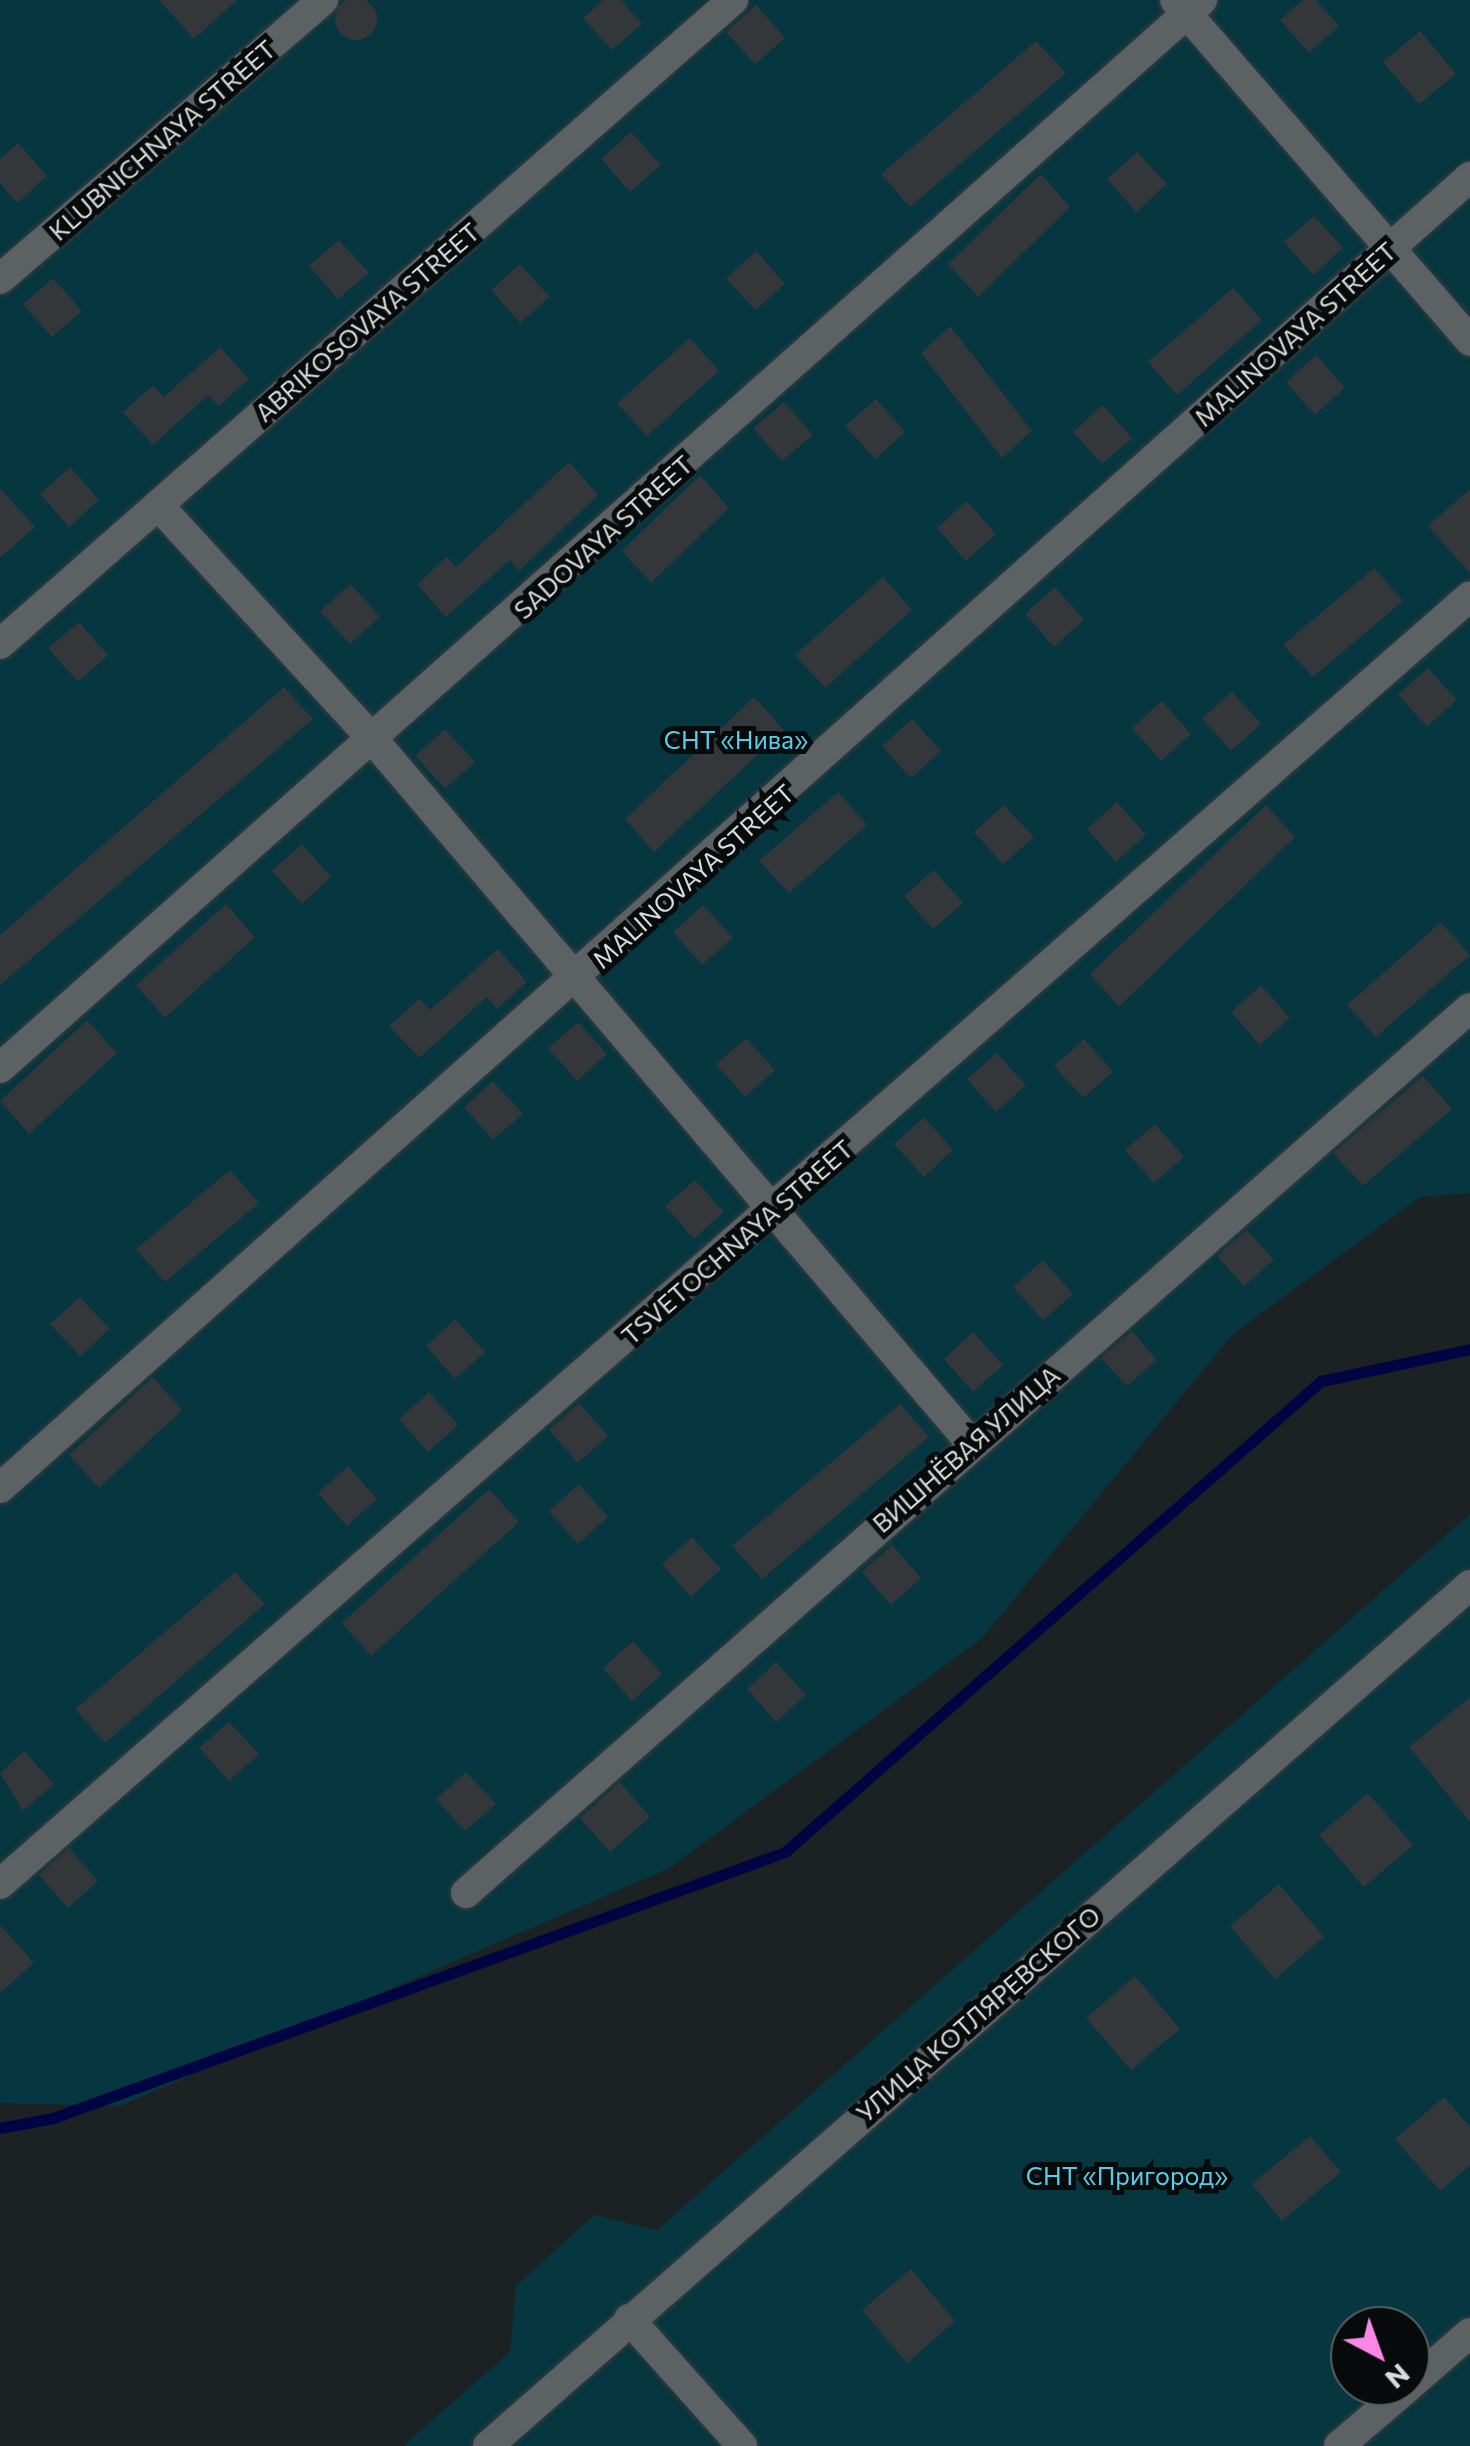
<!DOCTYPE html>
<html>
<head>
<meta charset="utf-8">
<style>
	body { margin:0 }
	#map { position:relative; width:1470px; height:2446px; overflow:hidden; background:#1c2123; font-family:Commissioner,sans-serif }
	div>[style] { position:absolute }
	.green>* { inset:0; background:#063640 }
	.stream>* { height:11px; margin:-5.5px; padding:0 5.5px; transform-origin:5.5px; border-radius:5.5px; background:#000442 }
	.building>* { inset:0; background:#33373a }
	.round { border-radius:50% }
	.roads { filter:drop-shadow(0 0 2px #393d3e) drop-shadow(0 0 2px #393d3e) }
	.minor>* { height:30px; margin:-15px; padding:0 15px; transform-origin:15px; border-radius:15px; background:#5c6263 }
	span { translate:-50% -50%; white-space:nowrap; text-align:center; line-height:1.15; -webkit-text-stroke:10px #080b0b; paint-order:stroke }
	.street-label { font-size:25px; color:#d8dbdc }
	.park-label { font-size:25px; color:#54d0ec }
	.north { position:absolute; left:1330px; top:2306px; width:100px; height:100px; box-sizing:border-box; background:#080b0b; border:2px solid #5b5e5f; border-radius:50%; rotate:139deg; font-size:28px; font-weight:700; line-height:40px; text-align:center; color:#d8dbdc }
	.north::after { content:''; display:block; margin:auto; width:35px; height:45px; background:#fa87e6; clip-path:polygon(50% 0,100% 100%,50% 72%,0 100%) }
</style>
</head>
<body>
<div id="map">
	<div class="green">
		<i style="clip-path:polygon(0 0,1470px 0,1470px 1193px,1420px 1197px,1233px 1334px,982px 1638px,668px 1869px,120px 2106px,0 2103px)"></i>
		<i style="clip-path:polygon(evenodd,1470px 1514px,1470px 2446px,403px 2446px,510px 2352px,516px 2286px,594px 2215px,657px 2230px,1470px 1514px,1350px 2326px,1410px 2326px,1410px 2386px,1350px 2386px,1350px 2326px)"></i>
	</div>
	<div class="stream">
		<i style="left:0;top:2128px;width:54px;rotate:-10.7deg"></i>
		<i style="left:53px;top:2118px;width:779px;rotate:-19.97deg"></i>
		<i style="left:785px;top:1852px;width:714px;rotate:-41.31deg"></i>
		<i style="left:1321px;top:1381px;width:152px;rotate:-12.1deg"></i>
	</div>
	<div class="building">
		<i class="round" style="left:335px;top:-2px;width:42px;height:42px"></i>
		<i style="clip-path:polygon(159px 0,237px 0,194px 39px)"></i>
		<i style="clip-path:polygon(603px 0,621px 0,642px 24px,612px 50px,583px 18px)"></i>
		<i style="clip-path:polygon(1303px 0,1316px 0,1339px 26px,1309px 53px,1280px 20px)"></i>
		<i style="clip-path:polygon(756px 5px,785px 38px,755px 64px,726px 32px)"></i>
		<i style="clip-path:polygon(1420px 31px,1456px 74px,1419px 104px,1383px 62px)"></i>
		<i style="clip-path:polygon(1036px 41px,1066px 73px,910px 207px,881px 174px)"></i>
		<i style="clip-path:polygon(631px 132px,661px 165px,630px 192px,601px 159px)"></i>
		<i style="clip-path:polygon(18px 143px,47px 176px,17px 203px,0 183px,0 159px)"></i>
		<i style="clip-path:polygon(1137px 152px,1167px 184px,1136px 212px,1107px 179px)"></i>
		<i style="clip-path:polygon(1041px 174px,1070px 207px,978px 297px,948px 264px)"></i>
		<i style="clip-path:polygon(1314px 216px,1343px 248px,1313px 275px,1284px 242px)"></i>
		<i style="clip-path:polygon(339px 240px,369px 273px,338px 299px,309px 266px)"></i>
		<i style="clip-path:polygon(756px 251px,785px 284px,755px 310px,726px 278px)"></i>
		<i style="clip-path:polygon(520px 264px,550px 297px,520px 323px,491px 290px)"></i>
		<i style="clip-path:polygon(53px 278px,82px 311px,52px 337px,23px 304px)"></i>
		<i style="clip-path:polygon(1233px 288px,1262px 320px,1177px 395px,1148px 362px)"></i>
		<i style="clip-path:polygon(950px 326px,1032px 431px,1002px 458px,921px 353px)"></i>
		<i style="clip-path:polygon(690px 338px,719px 371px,647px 436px,617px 403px)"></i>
		<i style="clip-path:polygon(220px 347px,249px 379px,219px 406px,208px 395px,153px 445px,123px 412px,153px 385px,164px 397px)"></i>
		<i style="clip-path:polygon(1316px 355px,1345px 388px,1315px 415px,1286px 382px)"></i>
		<i style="clip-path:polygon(876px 399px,905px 432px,875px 459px,845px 426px)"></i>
		<i style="clip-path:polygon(784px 402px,813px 435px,782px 461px,753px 428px)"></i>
		<i style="clip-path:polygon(1103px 405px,1132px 438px,1102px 464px,1073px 432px)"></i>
		<i style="clip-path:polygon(569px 462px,598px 495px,519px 571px,510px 560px,446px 617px,417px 584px,447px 557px,456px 567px)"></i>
		<i style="clip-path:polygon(70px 467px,99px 500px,69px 527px,40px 494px)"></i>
		<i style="clip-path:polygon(700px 475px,729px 508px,651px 583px,622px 551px)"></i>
		<i style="clip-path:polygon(0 488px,35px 527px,0 558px)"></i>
		<i style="clip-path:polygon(1470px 489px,1470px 573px,1428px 526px)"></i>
		<i style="clip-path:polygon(967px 501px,996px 534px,966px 561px,937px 528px)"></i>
		<i style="clip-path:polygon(1374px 568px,1403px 601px,1313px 677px,1283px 645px)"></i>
		<i style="clip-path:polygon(883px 577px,912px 610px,825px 688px,795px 655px)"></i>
		<i style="clip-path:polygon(351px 584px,380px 617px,350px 644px,320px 611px)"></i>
		<i style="clip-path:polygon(1055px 587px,1084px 620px,1054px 647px,1025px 614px)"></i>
		<i style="clip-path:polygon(79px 622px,108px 655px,78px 682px,48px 648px)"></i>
		<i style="clip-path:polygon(1428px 668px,1457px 700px,1427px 727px,1398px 694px)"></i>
		<i style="clip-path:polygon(284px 687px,313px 719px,0 985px,0 935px)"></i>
		<i style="clip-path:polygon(1232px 692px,1261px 724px,1231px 751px,1202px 718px)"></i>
		<i style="clip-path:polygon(754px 697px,784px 730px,654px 852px,625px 819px)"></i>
		<i style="clip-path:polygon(1162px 701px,1191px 734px,1161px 761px,1132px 728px)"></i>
		<i style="clip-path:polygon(912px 719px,941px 751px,911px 778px,882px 746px)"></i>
		<i style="clip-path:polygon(445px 729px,475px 762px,445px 789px,415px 756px)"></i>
		<i style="clip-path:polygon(838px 792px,867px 825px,789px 893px,759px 861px)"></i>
		<i style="clip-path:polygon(1117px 802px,1146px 835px,1116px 862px,1087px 829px)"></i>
		<i style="clip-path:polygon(1004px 805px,1034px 837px,1003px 864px,974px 832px)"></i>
		<i style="clip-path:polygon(1266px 805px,1295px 837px,1119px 1007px,1090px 974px)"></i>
		<i style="clip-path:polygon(302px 844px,331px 877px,302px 904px,272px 871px)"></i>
		<i style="clip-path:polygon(934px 870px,963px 903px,933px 929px,904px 896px)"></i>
		<i style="clip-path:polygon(226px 904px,255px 937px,165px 1018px,136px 985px)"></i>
		<i style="clip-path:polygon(703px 905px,733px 938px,702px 965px,673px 932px)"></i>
		<i style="clip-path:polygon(1441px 922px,1470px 955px,1376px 1037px,1347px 1005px)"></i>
		<i style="clip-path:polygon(498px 949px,527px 982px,497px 1009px,487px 997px,419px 1058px,389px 1026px,419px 999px,430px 1010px)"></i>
		<i style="clip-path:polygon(1261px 985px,1290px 1018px,1260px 1045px,1231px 1012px)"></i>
		<i style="clip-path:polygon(87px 1020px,117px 1053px,29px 1134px,0 1101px)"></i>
		<i style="clip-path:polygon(578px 1022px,607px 1054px,577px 1081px,548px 1048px)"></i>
		<i style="clip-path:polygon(746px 1038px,775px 1070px,745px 1097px,716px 1064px)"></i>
		<i style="clip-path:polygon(1084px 1039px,1113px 1072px,1083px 1098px,1054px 1066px)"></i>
		<i style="clip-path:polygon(997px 1053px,1026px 1085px,996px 1112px,967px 1079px)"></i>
		<i style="clip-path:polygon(1423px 1076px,1452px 1109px,1363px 1186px,1333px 1153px)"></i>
		<i style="clip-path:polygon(493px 1081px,523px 1114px,493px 1140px,464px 1107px)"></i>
		<i style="clip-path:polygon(924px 1117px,953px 1150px,924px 1177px,894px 1144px)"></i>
		<i style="clip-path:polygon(1155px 1124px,1184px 1157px,1154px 1183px,1125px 1150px)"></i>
		<i style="clip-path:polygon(230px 1170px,259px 1203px,165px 1282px,136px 1249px)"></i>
		<i style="clip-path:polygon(695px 1180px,724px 1212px,694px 1239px,665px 1206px)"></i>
		<i style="clip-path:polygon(1247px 1230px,1274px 1260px,1244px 1286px,1217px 1256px)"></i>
		<i style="clip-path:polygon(1043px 1260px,1073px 1294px,1043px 1320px,1013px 1287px)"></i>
		<i style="clip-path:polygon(80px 1297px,110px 1329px,80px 1356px,50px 1324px)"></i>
		<i style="clip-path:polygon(455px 1319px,485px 1352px,455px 1379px,426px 1346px)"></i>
		<i style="clip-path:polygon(1132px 1331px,1157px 1360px,1127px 1386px,1101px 1358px)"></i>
		<i style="clip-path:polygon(973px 1332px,1003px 1365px,973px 1392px,944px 1359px)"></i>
		<i style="clip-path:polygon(153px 1377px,182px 1410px,99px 1488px,69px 1455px)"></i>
		<i style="clip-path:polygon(429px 1392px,458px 1425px,428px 1452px,399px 1419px)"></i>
		<i style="clip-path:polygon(579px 1403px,608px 1436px,578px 1463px,549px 1430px)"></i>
		<i style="clip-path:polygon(900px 1404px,929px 1437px,762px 1579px,732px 1546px)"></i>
		<i style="clip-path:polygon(348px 1466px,377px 1499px,347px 1526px,318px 1493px)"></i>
		<i style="clip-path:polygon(579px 1484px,608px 1517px,578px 1544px,549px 1511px)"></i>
		<i style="clip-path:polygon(489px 1489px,519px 1522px,371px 1656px,342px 1623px)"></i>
		<i style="clip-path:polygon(692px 1537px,721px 1569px,691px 1597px,662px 1564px)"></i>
		<i style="clip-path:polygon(892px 1545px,921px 1578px,891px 1605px,862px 1572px)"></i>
		<i style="clip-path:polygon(235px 1572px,265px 1604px,105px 1743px,75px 1709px)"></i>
		<i style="clip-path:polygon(633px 1641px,662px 1674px,632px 1701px,603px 1668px)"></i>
		<i style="clip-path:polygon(776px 1662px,806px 1695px,776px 1722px,747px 1689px)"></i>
		<i style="clip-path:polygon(1470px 1697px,1470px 1822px,1409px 1747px)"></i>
		<i style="clip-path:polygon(229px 1722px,259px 1754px,229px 1781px,199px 1748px)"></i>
		<i style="clip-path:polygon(24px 1751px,54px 1784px,23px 1811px,0 1773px)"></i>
		<i style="clip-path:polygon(466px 1772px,496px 1804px,465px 1831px,436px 1799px)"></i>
		<i style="clip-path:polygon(620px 1782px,650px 1817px,610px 1852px,580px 1818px)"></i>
		<i style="clip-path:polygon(1368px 1793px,1413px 1845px,1364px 1887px,1319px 1835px)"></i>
		<i style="clip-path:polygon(69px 1848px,98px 1881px,68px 1908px,39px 1875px)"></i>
		<i style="clip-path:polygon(1279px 1884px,1324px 1937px,1275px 1979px,1230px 1926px)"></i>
		<i style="clip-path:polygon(0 1925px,34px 1963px,0 1993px)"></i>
		<i style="clip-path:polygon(1135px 1976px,1180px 2029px,1131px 2070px,1086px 2018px)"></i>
		<i style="clip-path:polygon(1444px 2097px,1470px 2127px,1470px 2165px,1440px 2191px,1395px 2139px)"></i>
		<i style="clip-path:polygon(1310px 2136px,1341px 2172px,1282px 2221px,1252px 2184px)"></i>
		<i style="clip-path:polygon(911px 2269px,955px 2321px,907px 2363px,862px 2310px)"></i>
	</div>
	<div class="roads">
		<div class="minor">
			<i style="left:1175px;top:0;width:451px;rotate:49.1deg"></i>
			<i style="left:0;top:279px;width:427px;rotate:-40.8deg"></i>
			<i style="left:158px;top:505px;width:321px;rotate:47.5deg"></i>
			<i style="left:375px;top:742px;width:920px;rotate:49.63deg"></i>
			<i style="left:0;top:644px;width:976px;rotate:-41.3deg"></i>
			<i style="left:0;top:1068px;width:1608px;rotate:-41.62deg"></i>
			<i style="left:0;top:1488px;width:1970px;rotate:-41.73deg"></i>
			<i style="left:0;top:1884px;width:1954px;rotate:-41.22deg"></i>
			<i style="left:466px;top:1893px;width:1338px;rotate:-41.4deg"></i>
			<i style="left:629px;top:2319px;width:170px;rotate:48.3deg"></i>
			<i style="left:1410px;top:2385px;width:79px;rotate:-40.9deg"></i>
			<i style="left:488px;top:2446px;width:1306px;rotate:-41.24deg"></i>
			<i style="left:1339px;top:2446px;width:92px;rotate:-40.6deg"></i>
		</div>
	</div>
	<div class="street-label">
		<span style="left:162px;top:140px;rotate:-41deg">KLUBNICHNAYA STREET</span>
		<span style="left:367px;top:322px;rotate:-41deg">ABRIKOSOVAYA STREET</span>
		<span style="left:1295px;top:334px;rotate:-42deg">MALINOVAYA STREET</span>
		<span style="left:603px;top:537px;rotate:-42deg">SADOVAYA STREET</span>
		<span style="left:693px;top:876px;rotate:-42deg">MALINOVAYA STREET</span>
		<span style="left:737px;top:1242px;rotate:-41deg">TSVETOCHNAYA STREET</span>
		<span style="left:966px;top:1449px;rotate:-41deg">ВИШНЁВАЯ УЛИЦА</span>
		<span style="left:978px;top:2014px;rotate:-41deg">УЛИЦА КОТЛЯРЕВСКОГО</span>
	</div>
	<div class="park-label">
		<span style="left:736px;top:739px">СНТ «Нива»</span>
		<span style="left:1127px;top:2175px">СНТ «Пригород»</span>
	</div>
	<div class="north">N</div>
</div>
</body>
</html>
